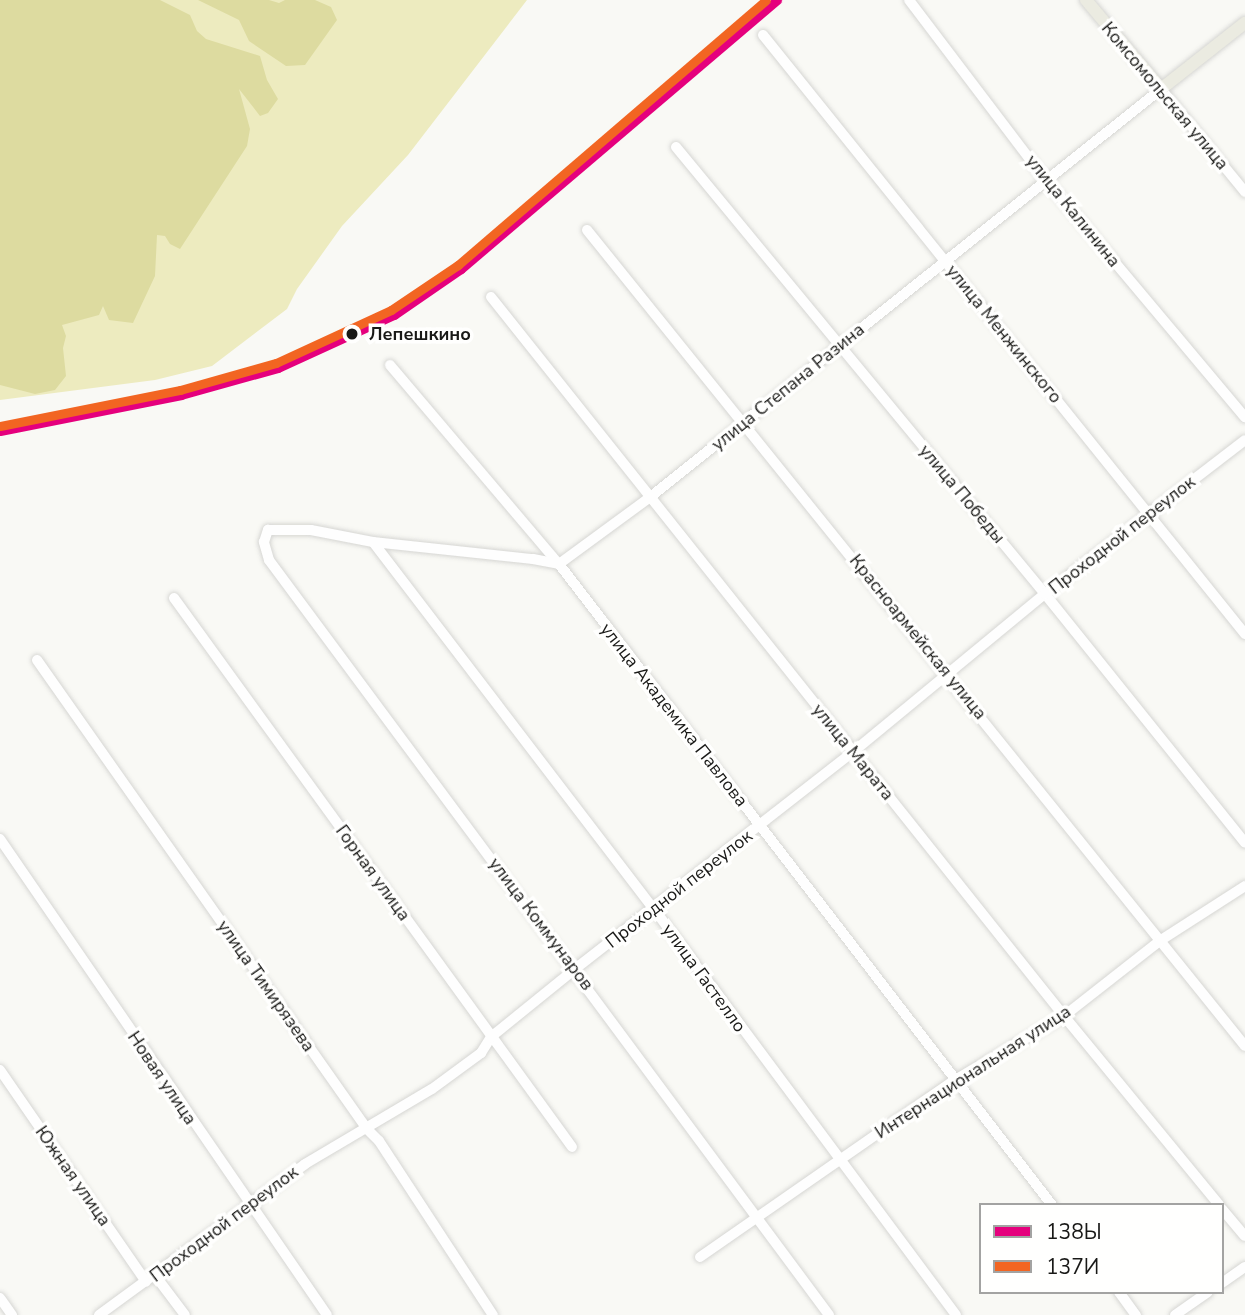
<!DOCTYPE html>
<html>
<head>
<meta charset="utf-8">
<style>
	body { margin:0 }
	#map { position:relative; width:1245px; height:1315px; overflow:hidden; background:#f9f9f5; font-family:"Nunito Sans",sans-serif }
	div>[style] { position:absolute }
	.green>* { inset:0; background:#edebbf }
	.forest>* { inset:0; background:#dddba0 }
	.roads { filter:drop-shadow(0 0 2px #d6d6d3) drop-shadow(0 0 2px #d6d6d3) }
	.minor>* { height:10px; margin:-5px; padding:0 5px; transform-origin:5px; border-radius:5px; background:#fefefe }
	.major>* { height:12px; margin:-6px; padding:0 6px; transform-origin:6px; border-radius:6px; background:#ebebe1 }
	.rail-1>* { height:9px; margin:-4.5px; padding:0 4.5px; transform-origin:4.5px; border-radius:4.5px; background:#e5007d }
	.rail-2>* { height:9px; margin:-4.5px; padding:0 4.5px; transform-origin:4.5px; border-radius:4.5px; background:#f26522 }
	.dots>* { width:19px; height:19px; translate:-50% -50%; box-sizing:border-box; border:4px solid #fffffe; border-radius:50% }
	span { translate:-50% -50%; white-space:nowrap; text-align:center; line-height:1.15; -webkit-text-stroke:7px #fffffe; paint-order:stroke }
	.street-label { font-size:18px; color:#191917 }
	.stop-label { font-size:18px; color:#191917; font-weight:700 }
	.left { translate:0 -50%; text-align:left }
	.legend { position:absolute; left:979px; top:1203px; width:245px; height:91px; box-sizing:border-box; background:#fffffe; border:2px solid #a3a3a2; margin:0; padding:9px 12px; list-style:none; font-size:21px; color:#191917 }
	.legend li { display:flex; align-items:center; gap:14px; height:35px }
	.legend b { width:35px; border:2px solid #a3a3a2 }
</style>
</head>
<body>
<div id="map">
	<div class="green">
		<i style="clip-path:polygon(0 0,527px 0,408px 155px,342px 226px,297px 289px,287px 309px,212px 366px,155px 380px,0 400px)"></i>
	</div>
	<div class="forest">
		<i style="clip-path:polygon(0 0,160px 0,190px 15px,197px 31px,206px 39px,260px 56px,267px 80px,278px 99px,268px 113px,260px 116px,239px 89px,250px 129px,247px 146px,180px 249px,170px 244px,165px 236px,157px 235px,155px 276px,133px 323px,109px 320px,103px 306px,99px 315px,62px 325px,66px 336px,63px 348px,66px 376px,55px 390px,35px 394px,0 385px)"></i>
		<i style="clip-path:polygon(198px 0,269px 0,279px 3px,285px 0,315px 0,331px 7px,337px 20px,305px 65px,286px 66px,249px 41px,239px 20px)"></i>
	</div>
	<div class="roads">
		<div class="minor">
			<i style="left:909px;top:0;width:225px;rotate:52.8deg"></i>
			<i style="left:1045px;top:179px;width:311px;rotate:50deg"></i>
			<i style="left:763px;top:35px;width:769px;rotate:51.18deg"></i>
			<i style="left:676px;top:147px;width:580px;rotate:50.46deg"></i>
			<i style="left:1045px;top:594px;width:319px;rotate:51.2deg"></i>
			<i style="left:587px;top:230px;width:1048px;rotate:51.12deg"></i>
			<i style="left:491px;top:297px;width:919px;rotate:51.45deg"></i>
			<i style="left:1064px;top:1016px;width:244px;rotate:50.6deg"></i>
			<i style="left:390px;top:365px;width:261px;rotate:49.7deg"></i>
			<i style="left:559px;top:564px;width:809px;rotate:52.44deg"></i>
			<i style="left:373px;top:542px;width:462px;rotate:52.6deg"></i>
			<i style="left:654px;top:909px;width:506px;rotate:53.36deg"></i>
			<i style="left:174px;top:598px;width:678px;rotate:54.06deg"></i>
			<i style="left:37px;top:660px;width:573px;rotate:54.87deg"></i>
			<i style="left:367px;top:1129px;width:17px;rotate:45deg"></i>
			<i style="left:379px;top:1141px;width:208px;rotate:56.8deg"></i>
			<i style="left:0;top:839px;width:577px;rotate:55.51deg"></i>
			<i style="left:0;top:1070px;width:257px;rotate:55.4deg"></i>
			<i style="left:1222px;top:1209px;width:35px;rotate:50deg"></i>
			<i style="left:700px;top:1257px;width:310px;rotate:-34.8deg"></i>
			<i style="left:955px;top:1080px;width:126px;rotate:-30.4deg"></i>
			<i style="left:1064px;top:1016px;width:123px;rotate:-38.1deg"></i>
			<i style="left:1161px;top:940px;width:100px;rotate:-32.7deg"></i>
			<i style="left:154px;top:1274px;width:51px;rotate:52.9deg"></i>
			<i style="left:1222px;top:1283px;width:28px;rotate:-35deg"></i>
			<i style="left:1119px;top:1292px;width:29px;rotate:54deg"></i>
			<i style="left:0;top:1298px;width:21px;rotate:55deg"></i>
			<i style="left:99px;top:1315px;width:255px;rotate:-36.2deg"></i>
			<i style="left:305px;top:1164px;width:147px;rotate:-30.6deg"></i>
			<i style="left:432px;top:1089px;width:61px;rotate:-36.3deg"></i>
			<i style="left:481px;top:1053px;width:19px;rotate:-58deg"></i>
			<i style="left:491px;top:1037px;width:108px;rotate:-39deg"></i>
			<i style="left:575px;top:969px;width:353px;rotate:-38deg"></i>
			<i style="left:853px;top:752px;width:249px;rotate:-39.5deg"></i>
			<i style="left:1045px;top:594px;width:252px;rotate:-37.6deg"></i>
			<i style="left:829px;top:1315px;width:940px;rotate:-126.57deg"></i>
			<i style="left:269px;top:560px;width:19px;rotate:-106deg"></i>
			<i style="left:264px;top:542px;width:13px;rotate:-72deg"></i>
			<i style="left:268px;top:530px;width:43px"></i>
			<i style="left:311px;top:530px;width:63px;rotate:11deg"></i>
			<i style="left:373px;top:542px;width:161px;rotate:6.1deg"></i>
			<i style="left:533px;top:559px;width:26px;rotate:11deg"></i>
			<i style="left:559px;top:564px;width:112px;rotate:-36.3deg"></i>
			<i style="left:649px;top:498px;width:655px;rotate:-38.62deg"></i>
			<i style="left:1161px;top:89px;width:133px;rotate:50.8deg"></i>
			<i style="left:1175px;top:1315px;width:40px;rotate:-34.9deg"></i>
		</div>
		<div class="major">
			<i style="left:1086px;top:0;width:116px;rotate:49.9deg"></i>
			<i style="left:1161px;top:89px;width:107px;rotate:-38.2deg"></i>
		</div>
	</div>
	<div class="rail-1">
		<i style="left:0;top:431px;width:185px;rotate:-11.2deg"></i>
		<i style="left:181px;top:395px;width:101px;rotate:-15.6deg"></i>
		<i style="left:278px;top:368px;width:128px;rotate:-24.6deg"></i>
		<i style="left:394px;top:315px;width:81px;rotate:-34.5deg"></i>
		<i style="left:461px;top:269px;width:415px;rotate:-40.4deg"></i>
	</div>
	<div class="rail-2">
		<i style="left:0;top:426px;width:184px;rotate:-11.3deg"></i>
		<i style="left:180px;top:390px;width:100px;rotate:-15.7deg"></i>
		<i style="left:276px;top:363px;width:127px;rotate:-24.7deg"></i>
		<i style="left:391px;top:310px;width:81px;rotate:-33.9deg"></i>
		<i style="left:458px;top:265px;width:406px;rotate:-40.7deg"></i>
	</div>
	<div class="dots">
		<i style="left:352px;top:334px;background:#191917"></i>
	</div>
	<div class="street-label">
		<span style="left:1165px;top:96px;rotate:50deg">Комсомольская улица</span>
		<span style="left:1073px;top:211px;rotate:51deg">улица Калинина</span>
		<span style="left:1004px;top:334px;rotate:51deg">улица Менжинского</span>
		<span style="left:788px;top:387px;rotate:-39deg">улица Степана Разина</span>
		<span style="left:962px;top:494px;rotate:50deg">улица Победы</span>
		<span style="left:1122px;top:535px;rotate:-38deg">Проходной переулок</span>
		<span style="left:918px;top:637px;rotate:51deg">Красноармейская улица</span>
		<span style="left:674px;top:715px;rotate:52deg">улица Академика Павлова</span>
		<span style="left:853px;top:752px;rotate:51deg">улица Марата</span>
		<span style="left:373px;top:873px;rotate:54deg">Горная улица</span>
		<span style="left:679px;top:889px;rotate:-38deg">Проходной переулок</span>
		<span style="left:541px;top:924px;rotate:53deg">улица Коммунаров</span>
		<span style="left:704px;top:978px;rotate:54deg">улица Гастелло</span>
		<span style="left:266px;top:986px;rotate:55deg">улица Тимирязева</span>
		<span style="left:973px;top:1072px;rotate:-33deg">Интернациональная улица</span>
		<span style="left:162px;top:1078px;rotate:56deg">Новая улица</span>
		<span style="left:73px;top:1176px;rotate:55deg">Южная улица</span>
		<span style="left:224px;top:1224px;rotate:-37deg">Проходной переулок</span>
	</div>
	<div class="stop-label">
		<span class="left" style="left:369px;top:334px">Лепешкино</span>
	</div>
	<ul class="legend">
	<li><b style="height:9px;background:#e5007d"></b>138Ы</li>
	<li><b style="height:9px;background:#f26522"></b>137И</li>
	</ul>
</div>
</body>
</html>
